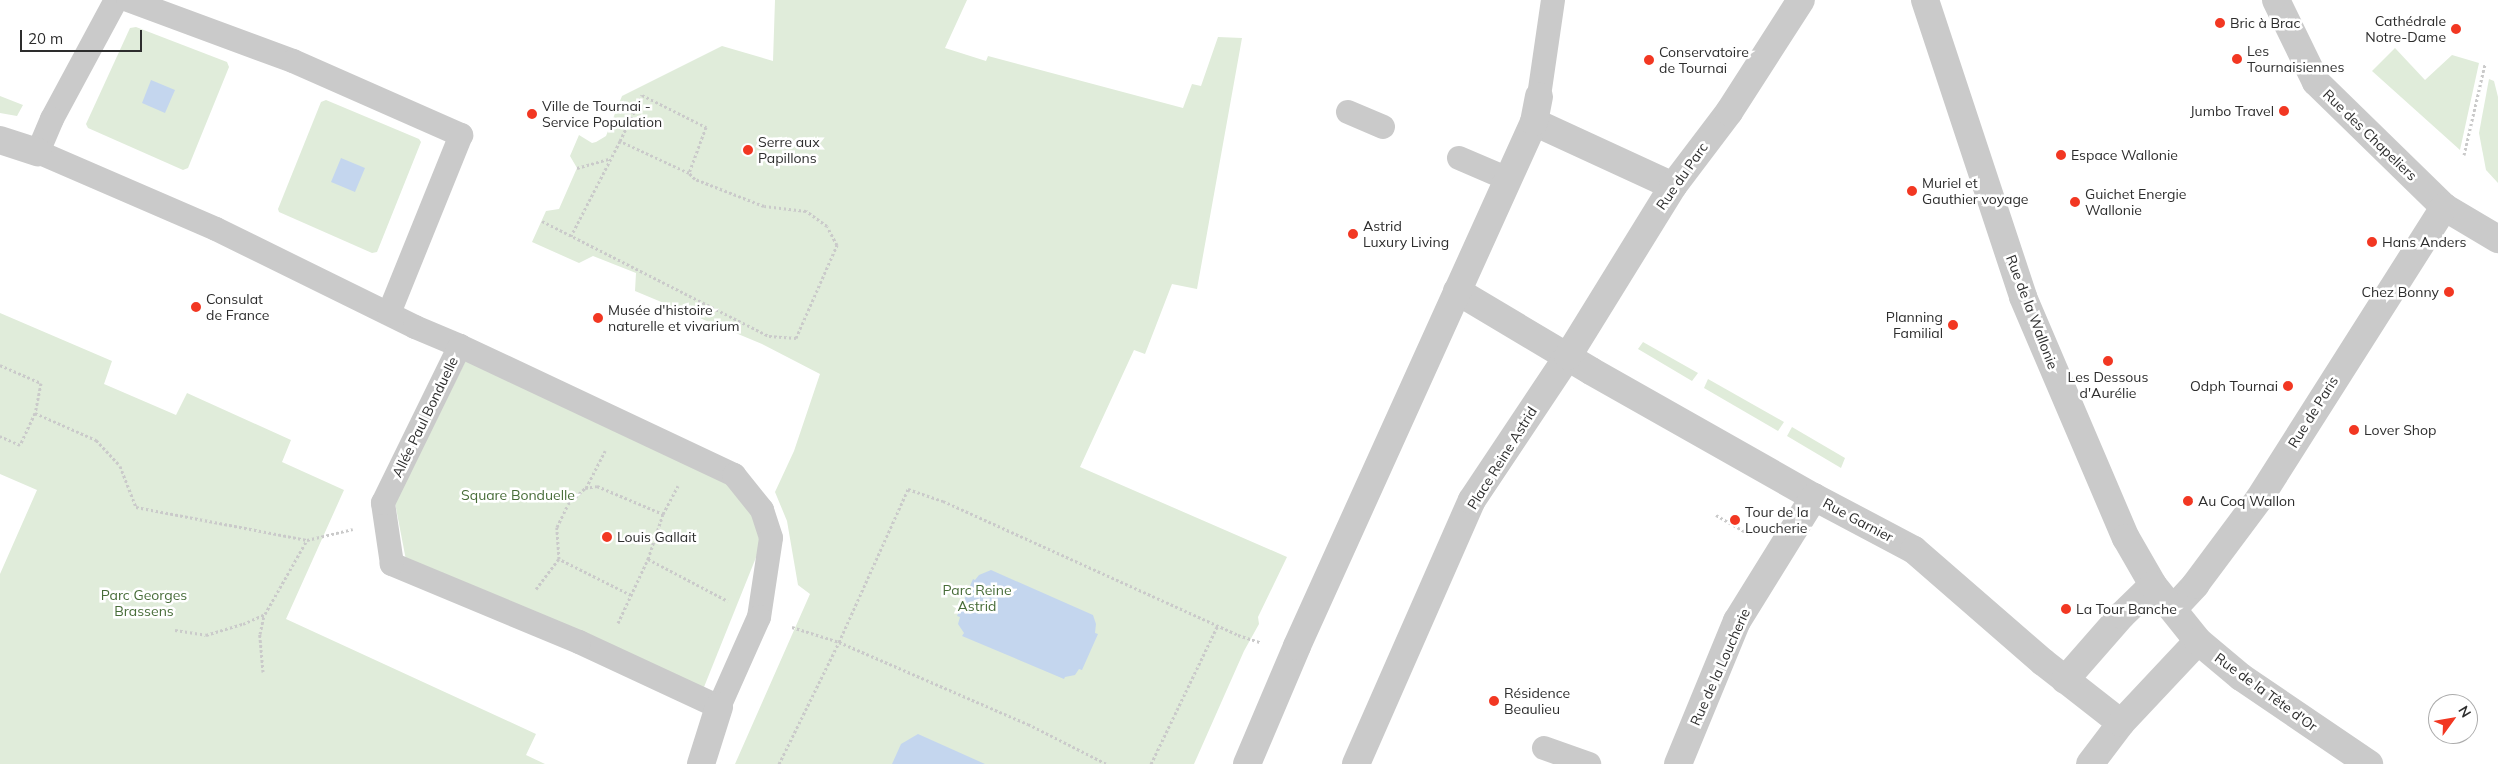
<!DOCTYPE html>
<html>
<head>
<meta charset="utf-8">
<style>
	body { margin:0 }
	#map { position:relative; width:2498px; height:764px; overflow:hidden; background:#fff; font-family:Mulish,sans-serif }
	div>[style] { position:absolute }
	.green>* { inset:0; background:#e0ecda }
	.water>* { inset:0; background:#c4d6ee }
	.path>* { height:3px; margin-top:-1.5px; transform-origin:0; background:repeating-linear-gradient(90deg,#cacaca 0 2.5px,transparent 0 5px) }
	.service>* { height:24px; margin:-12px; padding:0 12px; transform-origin:12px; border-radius:12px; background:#cacaca }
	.pedestrian>* { height:28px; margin:-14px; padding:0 14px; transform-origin:14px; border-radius:14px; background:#cacaca }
	.minor>* { height:28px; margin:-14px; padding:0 14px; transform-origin:14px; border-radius:14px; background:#cacaca }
	.tertiary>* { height:28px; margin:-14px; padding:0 14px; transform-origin:14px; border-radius:14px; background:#cacaca }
	.dots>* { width:14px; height:14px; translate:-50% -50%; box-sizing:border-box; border:2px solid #fff; border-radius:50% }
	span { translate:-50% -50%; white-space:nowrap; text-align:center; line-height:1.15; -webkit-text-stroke:5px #fff; paint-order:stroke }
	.poi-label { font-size:14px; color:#2d2d2d }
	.right { translate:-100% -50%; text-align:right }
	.left { translate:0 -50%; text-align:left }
	.street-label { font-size:14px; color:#2d2d2d }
	.park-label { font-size:14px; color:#476c38 }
	.north { position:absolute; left:2428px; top:694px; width:50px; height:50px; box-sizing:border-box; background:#fff; border:1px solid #ababab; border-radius:50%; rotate:58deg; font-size:14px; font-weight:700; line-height:20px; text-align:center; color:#2d2d2d }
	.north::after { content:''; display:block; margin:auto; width:18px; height:22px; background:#f23722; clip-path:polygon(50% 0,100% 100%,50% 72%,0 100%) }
	.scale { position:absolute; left:20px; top:30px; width:122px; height:22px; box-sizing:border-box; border:2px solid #2d2d2d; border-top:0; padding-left:6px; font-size:15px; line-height:18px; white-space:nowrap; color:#2d2d2d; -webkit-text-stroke:4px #fff; paint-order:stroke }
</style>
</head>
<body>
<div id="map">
	<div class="green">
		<i style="clip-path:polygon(775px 0,967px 0,945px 48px,986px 61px,988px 56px,1183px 108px,1192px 84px,1201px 86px,1218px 37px,1242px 38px,1197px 289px,1172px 284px,1145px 354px,1134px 350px,1080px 467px,1287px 557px,1258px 617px,1259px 624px,1244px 651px,1194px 764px,735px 764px,810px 594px,798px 585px,787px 521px,775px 492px,794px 451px,820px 374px,762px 344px,635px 291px,636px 273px,593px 256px,579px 263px,532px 242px,546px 211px,559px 209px,577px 168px,570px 156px,579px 135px,592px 143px,596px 142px,606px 136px,622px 96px,722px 46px,773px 61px)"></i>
		<i style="clip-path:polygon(136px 27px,227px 62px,229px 67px,188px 168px,183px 170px,88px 128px,86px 124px,130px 28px)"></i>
		<i style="clip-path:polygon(2395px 48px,2425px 80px,2452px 55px,2479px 63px,2460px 150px,2372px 71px)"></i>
		<i style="clip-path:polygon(2489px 79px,2494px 81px,2498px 97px,2498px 183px,2486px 170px,2479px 133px)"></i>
		<i style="clip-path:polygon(0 96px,23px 105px,17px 116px,0 113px)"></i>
		<i style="clip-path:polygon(326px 100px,419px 139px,421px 142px,377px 252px,372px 253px,279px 212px,278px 209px,321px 102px)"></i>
		<i style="clip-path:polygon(0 313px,112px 361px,104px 384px,176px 415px,187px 393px,291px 440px,282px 462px,344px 490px,286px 619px,536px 734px,526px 755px,545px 764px,0 764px,0 574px,37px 490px,0 474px)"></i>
		<i style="clip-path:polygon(1643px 342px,1698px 373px,1692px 381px,1638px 349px)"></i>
		<i style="clip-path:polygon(469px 354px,729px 481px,767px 530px,702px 692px,406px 560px,395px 503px)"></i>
		<i style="clip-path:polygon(1708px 379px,1784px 422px,1778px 431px,1704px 388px)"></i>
		<i style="clip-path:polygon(1792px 427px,1845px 458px,1841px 468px,1787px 436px)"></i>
	</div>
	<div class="water">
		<i style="clip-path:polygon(151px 80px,175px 90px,165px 113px,142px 103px)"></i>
		<i style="clip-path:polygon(341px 158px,365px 168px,355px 192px,331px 182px)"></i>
		<i style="clip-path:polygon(991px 570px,1093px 615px,1096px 624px,1095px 633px,1098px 634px,1082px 670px,1079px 669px,1075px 675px,1065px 677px,1064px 679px,962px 636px,964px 633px,958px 624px,960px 617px,957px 616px,973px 579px,975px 580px,979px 575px)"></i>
		<i style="clip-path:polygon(918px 734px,985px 764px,892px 764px,901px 744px)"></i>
	</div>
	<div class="path">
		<i style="left:620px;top:141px;width:51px;rotate:-64.4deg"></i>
		<i style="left:642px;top:95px;width:72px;rotate:26.6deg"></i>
		<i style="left:706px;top:127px;width:49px;rotate:110.3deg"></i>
		<i style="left:2464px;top:155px;width:93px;rotate:-77deg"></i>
		<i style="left:577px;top:168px;width:35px;rotate:-16deg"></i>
		<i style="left:542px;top:221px;width:254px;rotate:26.9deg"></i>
		<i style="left:769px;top:336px;width:27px;rotate:4deg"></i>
		<i style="left:796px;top:338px;width:102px;rotate:-66.2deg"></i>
		<i style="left:837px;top:245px;width:21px;rotate:-118deg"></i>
		<i style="left:827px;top:226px;width:26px;rotate:-144deg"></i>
		<i style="left:806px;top:211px;width:42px;rotate:-173.2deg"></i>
		<i style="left:764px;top:206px;width:74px;rotate:-158.6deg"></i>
		<i style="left:695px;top:179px;width:8px;rotate:-135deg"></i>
		<i style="left:689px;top:173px;width:76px;rotate:-155.1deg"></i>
		<i style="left:620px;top:141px;width:107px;rotate:117.3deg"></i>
		<i style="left:0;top:365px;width:45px;rotate:23.7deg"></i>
		<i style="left:41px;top:383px;width:31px;rotate:101deg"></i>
		<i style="left:35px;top:413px;width:35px;rotate:115deg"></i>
		<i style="left:20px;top:445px;width:22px;rotate:-156deg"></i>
		<i style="left:35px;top:413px;width:67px;rotate:23.9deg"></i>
		<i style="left:96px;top:440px;width:35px;rotate:47deg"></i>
		<i style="left:120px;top:466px;width:44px;rotate:68.7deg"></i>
		<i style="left:136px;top:507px;width:174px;rotate:10.9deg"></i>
		<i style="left:307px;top:540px;width:47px;rotate:-13.4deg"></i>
		<i style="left:586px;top:488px;width:42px;rotate:-62.8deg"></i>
		<i style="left:1716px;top:515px;width:38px;rotate:30deg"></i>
		<i style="left:648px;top:559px;width:47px;rotate:-71.6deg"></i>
		<i style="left:663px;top:514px;width:32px;rotate:-62deg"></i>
		<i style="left:536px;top:589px;width:38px;rotate:-53deg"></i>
		<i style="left:631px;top:595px;width:80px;rotate:-153.4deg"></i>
		<i style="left:559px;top:559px;width:32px;rotate:-94deg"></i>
		<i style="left:557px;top:527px;width:25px;rotate:-64deg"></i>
		<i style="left:568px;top:504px;width:23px;rotate:-43deg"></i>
		<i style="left:585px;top:488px;width:12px;rotate:-9deg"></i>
		<i style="left:597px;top:486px;width:72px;rotate:23deg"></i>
		<i style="left:618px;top:623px;width:71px;rotate:-64.9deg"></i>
		<i style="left:648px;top:559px;width:90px;rotate:27.7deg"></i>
		<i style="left:792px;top:627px;width:49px;rotate:17.7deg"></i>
		<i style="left:839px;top:642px;width:206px;rotate:23.5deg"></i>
		<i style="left:1028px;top:724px;width:89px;rotate:26.9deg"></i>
		<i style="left:175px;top:630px;width:31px;rotate:9deg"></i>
		<i style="left:206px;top:635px;width:39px;rotate:-17deg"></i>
		<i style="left:243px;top:624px;width:24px;rotate:-24deg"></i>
		<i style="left:265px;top:614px;width:85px;rotate:-60.4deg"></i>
		<i style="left:263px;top:672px;width:38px;rotate:-95deg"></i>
		<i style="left:260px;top:634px;width:19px;rotate:-78deg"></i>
		<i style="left:779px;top:764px;width:136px;rotate:-63.8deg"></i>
		<i style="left:839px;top:642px;width:168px;rotate:-65.7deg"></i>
		<i style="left:908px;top:489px;width:37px;rotate:19deg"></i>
		<i style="left:943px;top:501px;width:324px;rotate:24.4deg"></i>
		<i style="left:1238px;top:635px;width:23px;rotate:18deg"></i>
		<i style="left:1151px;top:764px;width:154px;rotate:-64.3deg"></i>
	</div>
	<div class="service">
		<i style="left:116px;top:0;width:135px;rotate:118.3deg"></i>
		<i style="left:52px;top:119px;width:36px;rotate:113deg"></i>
		<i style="left:38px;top:152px;width:194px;rotate:23.4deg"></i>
		<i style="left:216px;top:229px;width:222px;rotate:26.2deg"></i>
		<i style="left:415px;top:327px;width:49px;rotate:22.9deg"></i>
		<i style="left:460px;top:346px;width:303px;rotate:25.2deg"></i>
		<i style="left:734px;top:475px;width:45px;rotate:51.3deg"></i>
		<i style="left:762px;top:510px;width:29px;rotate:72deg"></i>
		<i style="left:771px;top:538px;width:80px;rotate:98.6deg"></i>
		<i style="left:759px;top:617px;width:98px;rotate:114deg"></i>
		<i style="left:719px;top:707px;width:154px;rotate:-155.1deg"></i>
		<i style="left:579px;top:642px;width:203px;rotate:-157.4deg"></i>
		<i style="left:392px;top:564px;width:62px;rotate:-98.4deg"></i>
		<i style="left:383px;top:503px;width:175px;rotate:-63.9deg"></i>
		<i style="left:128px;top:0;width:176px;rotate:20.3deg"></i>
		<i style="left:293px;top:61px;width:184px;rotate:23.8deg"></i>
		<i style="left:461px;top:135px;width:192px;rotate:112deg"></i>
		<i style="left:1539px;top:96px;width:97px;rotate:-81.7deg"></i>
		<i style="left:1348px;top:112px;width:38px;rotate:23deg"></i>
		<i style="left:1459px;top:158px;width:53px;rotate:23.2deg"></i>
		<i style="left:1544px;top:748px;width:48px;rotate:19.6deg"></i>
	</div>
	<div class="pedestrian">
		<i style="left:2276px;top:0;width:91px;rotate:64deg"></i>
		<i style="left:2316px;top:82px;width:179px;rotate:44.3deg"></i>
		<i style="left:2444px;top:207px;width:63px;rotate:30.7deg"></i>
		<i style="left:2173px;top:609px;width:33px;rotate:-47deg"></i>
		<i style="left:2195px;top:585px;width:107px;rotate:-53.3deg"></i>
		<i style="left:2259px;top:499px;width:346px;rotate:-57.6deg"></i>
	</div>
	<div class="minor">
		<i style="left:1534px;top:122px;width:153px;rotate:24.7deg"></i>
		<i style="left:0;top:140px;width:40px;rotate:18deg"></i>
		<i style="left:1457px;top:291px;width:156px;rotate:30.8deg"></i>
		<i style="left:1591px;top:371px;width:256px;rotate:29.5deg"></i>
		<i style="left:1814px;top:497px;width:113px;rotate:27.9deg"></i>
		<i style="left:1914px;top:550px;width:171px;rotate:41deg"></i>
		<i style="left:2043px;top:662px;width:99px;rotate:38deg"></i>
		<i style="left:2065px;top:680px;width:86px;rotate:-48.8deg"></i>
		<i style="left:2122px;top:615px;width:43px;rotate:-44.1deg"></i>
		<i style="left:701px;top:764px;width:60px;rotate:-72.5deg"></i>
		<i style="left:1247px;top:764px;width:128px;rotate:-67deg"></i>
		<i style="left:1297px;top:646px;width:575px;rotate:-65.66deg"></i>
		<i style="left:1534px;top:122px;width:26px;rotate:-79deg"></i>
		<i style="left:1356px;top:764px;width:288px;rotate:-66.3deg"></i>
		<i style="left:1472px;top:500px;width:173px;rotate:-56.3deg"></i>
		<i style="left:1568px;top:356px;width:200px;rotate:-58.3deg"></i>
		<i style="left:1673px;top:186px;width:93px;rotate:-52.9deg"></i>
		<i style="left:1729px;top:112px;width:133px;rotate:-57.3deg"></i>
		<i style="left:1678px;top:764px;width:155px;rotate:-67.6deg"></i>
		<i style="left:1737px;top:621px;width:146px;rotate:-58.2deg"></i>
		<i style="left:2090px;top:764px;width:51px;rotate:-52.9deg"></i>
		<i style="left:2121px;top:723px;width:112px;rotate:-46.8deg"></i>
	</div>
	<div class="tertiary">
		<i style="left:1925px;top:0;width:313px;rotate:71.7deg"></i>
		<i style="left:2023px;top:297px;width:262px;rotate:66.9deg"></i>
		<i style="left:2126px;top:538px;width:54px;rotate:60.1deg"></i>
		<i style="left:2153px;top:585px;width:72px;rotate:51.2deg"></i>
		<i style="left:2198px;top:641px;width:56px;rotate:39.9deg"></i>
		<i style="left:2241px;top:677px;width:155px;rotate:34.2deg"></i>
	</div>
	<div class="dots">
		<i style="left:2220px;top:23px;background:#f23722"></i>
		<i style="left:2456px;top:29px;background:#f23722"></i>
		<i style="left:2237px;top:59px;background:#f23722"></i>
		<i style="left:1649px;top:60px;background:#f23722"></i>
		<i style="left:2284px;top:111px;background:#f23722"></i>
		<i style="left:532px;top:114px;background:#f23722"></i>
		<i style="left:748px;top:150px;background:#f23722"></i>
		<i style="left:2061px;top:155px;background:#f23722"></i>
		<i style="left:1912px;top:191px;background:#f23722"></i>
		<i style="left:2075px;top:202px;background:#f23722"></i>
		<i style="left:1353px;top:234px;background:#f23722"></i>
		<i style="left:2372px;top:242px;background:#f23722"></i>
		<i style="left:2449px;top:292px;background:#f23722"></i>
		<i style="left:196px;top:307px;background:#f23722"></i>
		<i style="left:598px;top:318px;background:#f23722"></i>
		<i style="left:1953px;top:325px;background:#f23722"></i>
		<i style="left:2108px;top:361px;background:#f23722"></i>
		<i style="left:2288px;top:386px;background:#f23722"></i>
		<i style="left:2354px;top:430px;background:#f23722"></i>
		<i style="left:2188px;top:501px;background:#f23722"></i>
		<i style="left:1735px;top:520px;background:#f23722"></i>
		<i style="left:607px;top:537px;background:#f23722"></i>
		<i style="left:2066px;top:609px;background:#f23722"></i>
		<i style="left:1494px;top:701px;background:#f23722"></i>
	</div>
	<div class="poi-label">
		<span class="right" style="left:2446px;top:29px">Cathédrale<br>Notre-Dame</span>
		<span class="left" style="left:2230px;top:23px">Bric à Brac</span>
		<span class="left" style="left:2247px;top:59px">Les<br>Tournaisiennes</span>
		<span class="left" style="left:1659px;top:60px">Conservatoire<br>de Tournai</span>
		<span class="left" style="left:542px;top:114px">Ville de Tournai -<br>Service Population</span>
		<span class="right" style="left:2274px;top:111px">Jumbo Travel</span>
		<span class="left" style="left:758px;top:150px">Serre aux<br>Papillons</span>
		<span class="left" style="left:2071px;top:155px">Espace Wallonie</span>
		<span class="left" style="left:1922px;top:191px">Muriel et<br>Gauthier voyage</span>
		<span class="left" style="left:2085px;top:202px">Guichet Energie<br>Wallonie</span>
		<span class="left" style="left:1363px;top:234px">Astrid<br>Luxury Living</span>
		<span class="left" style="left:2382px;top:242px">Hans Anders</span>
		<span class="right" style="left:2439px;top:292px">Chez Bonny</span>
		<span class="left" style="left:206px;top:307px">Consulat<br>de France</span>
		<span class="left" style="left:608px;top:318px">Musée d'histoire<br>naturelle et vivarium</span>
		<span class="right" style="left:1943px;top:325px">Planning<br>Familial</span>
		<span style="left:2108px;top:385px">Les Dessous<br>d'Aurélie</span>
		<span class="right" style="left:2278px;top:386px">Odph Tournai</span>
		<span class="left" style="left:2364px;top:430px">Lover Shop</span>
		<span class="left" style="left:2198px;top:501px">Au Coq Wallon</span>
		<span class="left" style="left:1745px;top:520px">Tour de la<br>Loucherie</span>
		<span class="left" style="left:617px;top:537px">Louis Gallait</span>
		<span class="left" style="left:2076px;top:609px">La Tour Banche</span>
		<span class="left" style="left:1504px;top:701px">Résidence<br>Beaulieu</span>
	</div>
	<div class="street-label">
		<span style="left:2370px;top:135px;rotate:44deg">Rue des Chapeliers</span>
		<span style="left:1682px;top:176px;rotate:-55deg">Rue du Parc</span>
		<span style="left:2032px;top:312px;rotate:69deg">Rue de la Wallonie</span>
		<span style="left:2313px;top:412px;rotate:-58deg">Rue de Paris</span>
		<span style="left:425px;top:417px;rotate:-64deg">Allée Paul Bonduelle</span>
		<span style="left:1502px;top:458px;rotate:-58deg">Place Reine Astrid</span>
		<span style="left:1858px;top:520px;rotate:28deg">Rue Garnier</span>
		<span style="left:1720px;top:667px;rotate:-66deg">Rue de la Loucherie</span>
		<span style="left:2266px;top:692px;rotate:36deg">Rue de la Tête d'Or</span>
	</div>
	<div class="park-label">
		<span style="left:518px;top:495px">Square Bonduelle</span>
		<span style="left:977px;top:598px">Parc Reine<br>Astrid</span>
		<span style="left:144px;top:603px">Parc Georges<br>Brassens</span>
	</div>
	<div class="north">N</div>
	<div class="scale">20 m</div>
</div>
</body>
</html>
